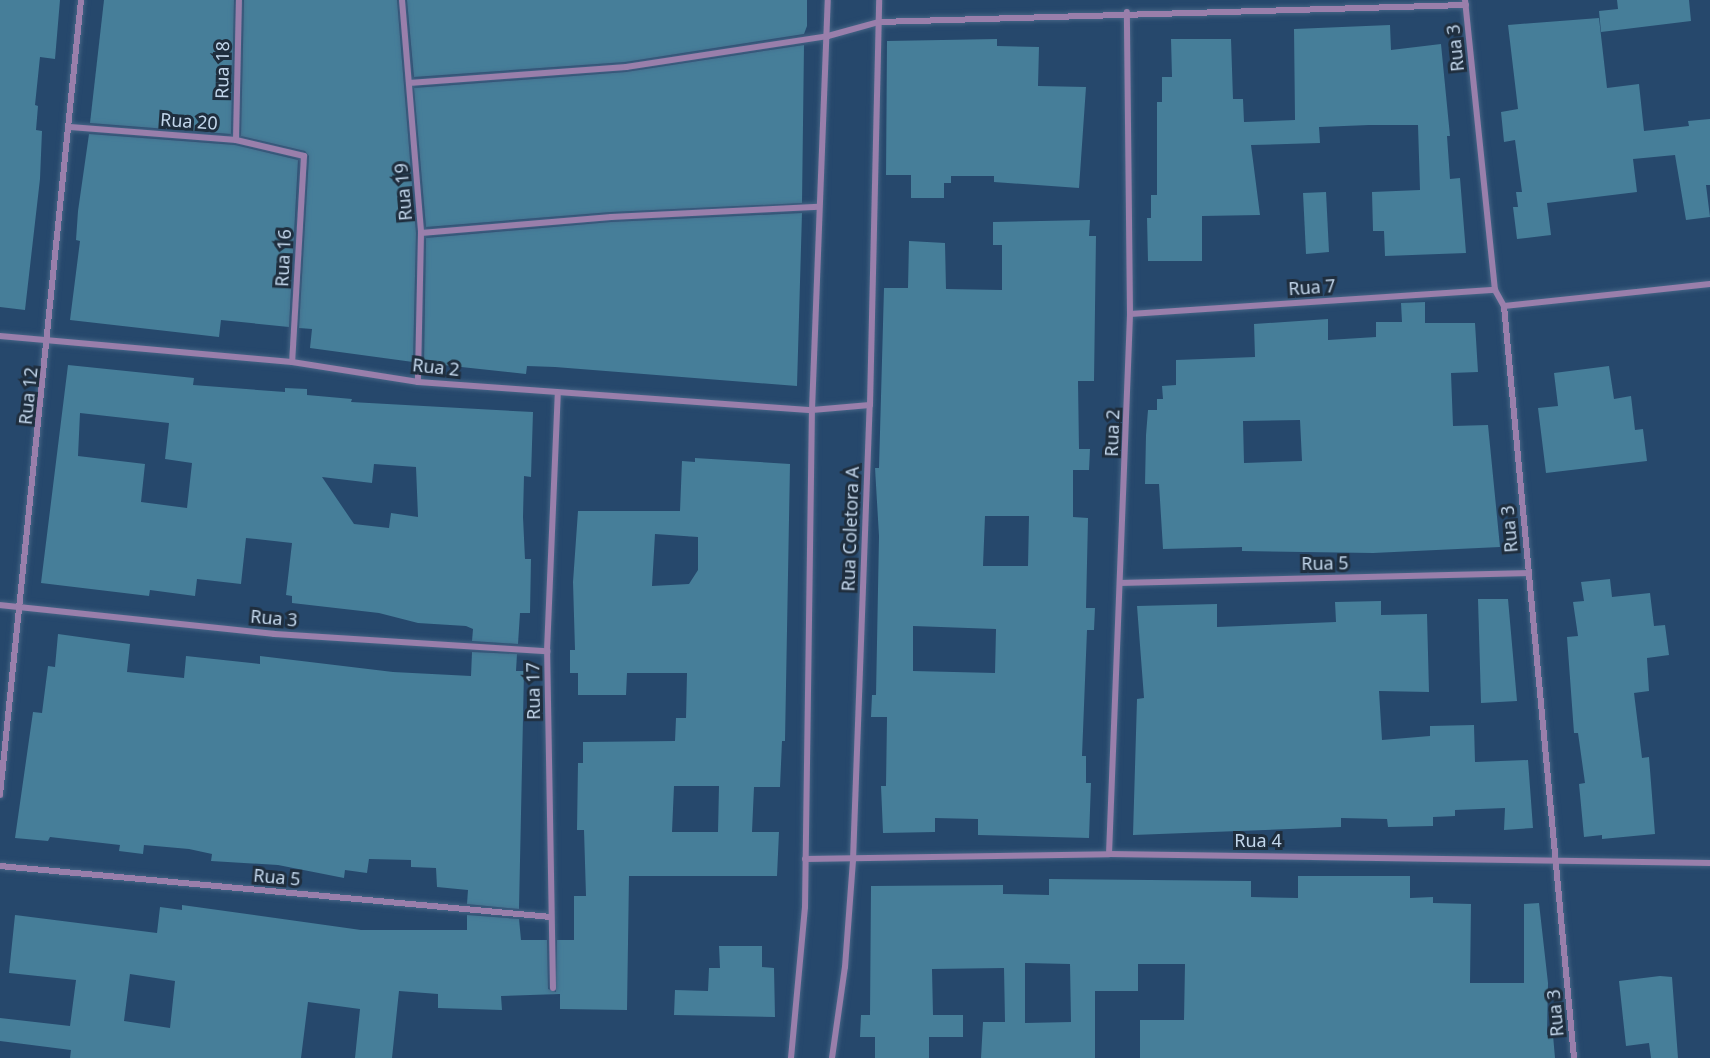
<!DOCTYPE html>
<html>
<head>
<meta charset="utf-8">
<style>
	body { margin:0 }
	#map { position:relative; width:1710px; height:1058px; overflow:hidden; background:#26486c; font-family:"Noto Sans",sans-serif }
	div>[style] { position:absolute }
	.building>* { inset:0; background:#467e99 }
	.roads { filter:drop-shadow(0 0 2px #456485) drop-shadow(0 0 2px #456485) }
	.minor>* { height:6px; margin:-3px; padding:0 3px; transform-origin:3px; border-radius:3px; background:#997fab }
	span { translate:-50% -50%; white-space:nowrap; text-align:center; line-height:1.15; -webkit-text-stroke:6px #1f2e3e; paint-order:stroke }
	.street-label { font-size:18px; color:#c2d6eb }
</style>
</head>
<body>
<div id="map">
	<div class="building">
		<i style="clip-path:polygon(0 0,60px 0,55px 59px,40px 57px,35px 105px,38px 106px,36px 130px,42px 131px,40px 179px,25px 310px,0 307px)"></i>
		<i style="clip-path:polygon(104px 0,234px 0,231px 134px,90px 123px)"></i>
		<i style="clip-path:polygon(244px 0,397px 0,416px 233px,413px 362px,310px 348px,312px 329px,299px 328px,309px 156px,305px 151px,241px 136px)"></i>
		<i style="clip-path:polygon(407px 0,807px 0,807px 26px,804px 34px,625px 62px,414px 77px)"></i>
		<i style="clip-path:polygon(1617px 0,1689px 0,1691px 21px,1601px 32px,1599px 11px,1618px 9px)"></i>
		<i style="clip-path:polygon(1599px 18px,1607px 88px,1639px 84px,1644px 131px,1689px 126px,1688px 121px,1710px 119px,1710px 185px,1706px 185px,1710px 217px,1686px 220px,1675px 155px,1633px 159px,1637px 192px,1547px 203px,1551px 235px,1517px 239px,1513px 207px,1518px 207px,1516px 192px,1522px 192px,1515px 140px,1504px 142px,1501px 112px,1518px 109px,1508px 25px)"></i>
		<i style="clip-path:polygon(1390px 25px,1391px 50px,1441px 44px,1450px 136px,1447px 136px,1450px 179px,1460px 178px,1466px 253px,1385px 256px,1384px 231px,1373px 231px,1372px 192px,1420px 190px,1418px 125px,1369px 125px,1319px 127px,1320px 143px,1251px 145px,1260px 215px,1202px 216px,1202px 261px,1148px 261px,1147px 218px,1151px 218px,1151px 195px,1157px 195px,1157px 102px,1162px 102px,1162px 77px,1172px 77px,1171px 39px,1231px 39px,1233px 99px,1243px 99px,1244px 122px,1295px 120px,1294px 29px)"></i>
		<i style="clip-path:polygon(997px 39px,997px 46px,1039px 47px,1038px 86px,1086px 87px,1079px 188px,994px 182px,994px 176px,951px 176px,951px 183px,944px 183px,944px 198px,911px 198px,911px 175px,886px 175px,887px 41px)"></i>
		<i style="clip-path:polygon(804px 45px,802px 203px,611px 212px,426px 227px,414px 88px,626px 72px)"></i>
		<i style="clip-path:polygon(89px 134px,235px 145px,298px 160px,289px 327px,221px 320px,219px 337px,70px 320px,80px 241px,76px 240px,78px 211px)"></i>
		<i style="clip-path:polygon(1326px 192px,1329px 252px,1306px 254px,1303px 193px)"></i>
		<i style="clip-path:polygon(802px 213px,797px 386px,555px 367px,527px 366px,526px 374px,424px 363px,426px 238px,611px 222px)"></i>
		<i style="clip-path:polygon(evenodd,1090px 220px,1089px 236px,1096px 236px,1094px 381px,1078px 381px,1079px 449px,1090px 449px,1089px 470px,1073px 470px,1073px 517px,1088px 518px,1086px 608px,1095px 608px,1094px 630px,1087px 630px,1082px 756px,1086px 756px,1086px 783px,1091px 783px,1089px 838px,978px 835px,978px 819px,935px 818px,935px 832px,883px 833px,881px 786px,886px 786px,887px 717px,871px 717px,872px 695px,876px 695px,879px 536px,875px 468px,879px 468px,884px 288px,908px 288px,909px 241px,945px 243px,946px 289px,1002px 290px,1002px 245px,993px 245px,993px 222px,1090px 220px,985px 516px,1029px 516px,1028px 566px,983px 566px,985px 516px,1090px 220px,913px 626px,996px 629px,995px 673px,913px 671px,913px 626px)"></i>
		<i style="clip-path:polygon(evenodd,1425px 302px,1425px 323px,1475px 323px,1478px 372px,1451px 373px,1453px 426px,1488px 425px,1500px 547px,1373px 553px,1242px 551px,1242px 547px,1163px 549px,1159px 484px,1145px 484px,1146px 435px,1148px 410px,1157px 410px,1157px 399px,1163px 399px,1162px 386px,1176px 385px,1176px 360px,1255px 357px,1254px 324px,1328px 319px,1328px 340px,1376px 337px,1376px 322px,1402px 322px,1401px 303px,1425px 302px,1300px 420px,1302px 461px,1244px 463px,1243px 421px,1300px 420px)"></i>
		<i style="clip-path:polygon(evenodd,68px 365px,194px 378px,193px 385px,285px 392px,285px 388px,307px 389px,307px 395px,352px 399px,351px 402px,533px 412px,531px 477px,524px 476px,523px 517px,525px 559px,531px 559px,530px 613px,520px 613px,518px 644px,472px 641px,473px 629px,466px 626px,418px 623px,379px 613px,292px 603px,292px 596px,286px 595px,292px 543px,246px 538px,241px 584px,197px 579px,195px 596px,150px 590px,149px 596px,41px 583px,68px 365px,80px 413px,169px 423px,165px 459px,192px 463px,187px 508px,141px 502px,145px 464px,78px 456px,80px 413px,68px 365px,374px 464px,416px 467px,418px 517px,391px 513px,389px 528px,354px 524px,322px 477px,372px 483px,374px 464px)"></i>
		<i style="clip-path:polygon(1609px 366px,1614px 399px,1631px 396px,1635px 430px,1643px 429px,1647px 461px,1546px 473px,1538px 408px,1558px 406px,1554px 373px)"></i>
		<i style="clip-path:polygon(evenodd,695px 458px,790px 464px,785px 741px,782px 741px,780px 787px,754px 787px,752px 832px,779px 832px,777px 876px,629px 876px,627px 1010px,560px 1009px,560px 994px,501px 996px,502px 1010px,438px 1008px,438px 994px,399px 991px,392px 1058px,355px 1058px,360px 1009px,308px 1002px,301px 1058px,70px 1058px,71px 1050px,0 1041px,0 1018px,70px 1026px,76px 980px,9px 973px,15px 915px,157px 933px,160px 907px,182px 910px,182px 905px,361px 930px,467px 930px,467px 915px,519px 919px,521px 940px,547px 940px,548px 989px,556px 992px,557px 940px,574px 940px,574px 896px,586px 896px,584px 830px,577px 830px,578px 763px,583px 763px,583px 742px,675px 741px,676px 718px,686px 718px,687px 673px,627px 673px,626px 695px,578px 695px,578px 673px,570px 673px,570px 650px,575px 650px,573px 582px,578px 511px,680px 511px,682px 461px,695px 462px,695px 458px,655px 534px,698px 537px,698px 570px,689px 584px,652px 586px,655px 534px,695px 458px,674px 786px,719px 786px,718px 832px,672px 832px,674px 786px,695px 458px,130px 974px,175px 981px,170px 1028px,124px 1021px,130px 974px)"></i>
		<i style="clip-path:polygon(1610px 579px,1612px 597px,1650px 593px,1654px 626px,1665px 625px,1669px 655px,1647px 658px,1649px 691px,1634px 693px,1642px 758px,1649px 757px,1655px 834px,1602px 839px,1602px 835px,1584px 837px,1579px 784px,1585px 783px,1578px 733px,1574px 733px,1567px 637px,1578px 636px,1573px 602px,1584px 601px,1581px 582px)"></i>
		<i style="clip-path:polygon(1478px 599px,1508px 599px,1517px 701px,1481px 703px)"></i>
		<i style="clip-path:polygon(1381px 601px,1381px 615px,1427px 614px,1429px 692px,1379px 691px,1382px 740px,1430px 736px,1430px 726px,1474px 725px,1475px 762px,1528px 760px,1533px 828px,1504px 830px,1505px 808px,1455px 810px,1455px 816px,1433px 817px,1433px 826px,1388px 827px,1387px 819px,1341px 818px,1341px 827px,1133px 835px,1137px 699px,1144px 698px,1137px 606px,1217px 604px,1217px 627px,1336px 622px,1335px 602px)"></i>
		<i style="clip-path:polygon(58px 634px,130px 644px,127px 672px,184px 678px,186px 656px,260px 664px,260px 656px,393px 672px,471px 676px,472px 652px,517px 654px,516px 671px,524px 671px,519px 909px,467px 904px,468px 890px,437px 887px,436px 868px,411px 867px,411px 860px,369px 859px,367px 873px,345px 870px,344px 878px,278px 865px,211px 861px,212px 854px,189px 849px,144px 845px,143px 854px,119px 851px,120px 845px,50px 837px,48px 841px,15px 838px,33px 712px,42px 713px,48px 666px,55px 667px)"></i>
		<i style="clip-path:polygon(evenodd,1298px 876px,1410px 876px,1410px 898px,1433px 897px,1433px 903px,1471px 904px,1470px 983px,1524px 983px,1524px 904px,1539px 903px,1548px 983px,1547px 1035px,1553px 1035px,1555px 1058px,1140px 1058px,1140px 1020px,1184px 1020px,1185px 964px,1138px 964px,1138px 991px,1095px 991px,1095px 1058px,981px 1058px,983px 1022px,1005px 1022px,1004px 968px,932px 969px,933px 1015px,963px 1015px,963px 1037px,929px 1037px,929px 1058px,875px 1058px,875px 1037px,860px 1037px,861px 1015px,870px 1015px,871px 886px,1003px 885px,1003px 894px,1049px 895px,1049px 879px,1251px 881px,1251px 897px,1298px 898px,1298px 876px,1025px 963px,1070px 964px,1071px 1022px,1025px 1023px,1025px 963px)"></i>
		<i style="clip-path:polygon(719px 946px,762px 946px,762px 967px,774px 968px,775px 1017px,674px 1015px,675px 990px,708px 991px,709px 968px,720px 968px)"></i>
		<i style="clip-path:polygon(1660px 976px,1672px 977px,1678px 1058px,1651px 1058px,1649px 1043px,1626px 1046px,1619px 981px)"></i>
	</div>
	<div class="roads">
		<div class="minor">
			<i style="left:402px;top:0;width:234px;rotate:85.3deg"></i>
			<i style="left:421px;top:233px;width:149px;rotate:91.2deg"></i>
			<i style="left:1465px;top:0;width:292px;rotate:84.1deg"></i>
			<i style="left:1495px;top:290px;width:18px;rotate:61deg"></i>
			<i style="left:1504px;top:306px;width:755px;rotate:84.68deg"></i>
			<i style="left:409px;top:83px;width:218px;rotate:-4.2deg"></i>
			<i style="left:626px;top:67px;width:204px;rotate:-8.7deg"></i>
			<i style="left:828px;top:36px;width:53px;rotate:-15.4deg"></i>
			<i style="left:879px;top:22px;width:587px;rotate:-1.66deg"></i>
			<i style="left:70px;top:127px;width:167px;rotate:4.5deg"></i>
			<i style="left:236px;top:140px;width:70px;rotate:13.2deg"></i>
			<i style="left:304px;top:156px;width:206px;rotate:93.3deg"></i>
			<i style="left:236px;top:140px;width:140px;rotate:-88.8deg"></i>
			<i style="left:421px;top:233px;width:191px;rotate:-4.8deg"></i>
			<i style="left:611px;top:217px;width:208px;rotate:-2.8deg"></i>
			<i style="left:1504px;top:306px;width:207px;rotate:-6.1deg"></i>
			<i style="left:1130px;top:314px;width:366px;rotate:-3.8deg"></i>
			<i style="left:0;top:336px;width:293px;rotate:5.1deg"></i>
			<i style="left:292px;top:362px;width:128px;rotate:9deg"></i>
			<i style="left:418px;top:382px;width:395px;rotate:4.1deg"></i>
			<i style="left:812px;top:410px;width:58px;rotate:-4.9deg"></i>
			<i style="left:1122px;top:583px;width:406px;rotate:-1.4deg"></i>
			<i style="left:0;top:605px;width:276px;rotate:6deg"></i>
			<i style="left:274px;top:634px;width:274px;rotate:3.6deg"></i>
			<i style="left:0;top:795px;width:799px;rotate:-84.18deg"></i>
			<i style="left:1109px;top:854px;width:540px;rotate:-87.77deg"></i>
			<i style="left:1130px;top:314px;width:302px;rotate:-90.6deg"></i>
			<i style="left:805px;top:859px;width:304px;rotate:-0.9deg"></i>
			<i style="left:1109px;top:854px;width:601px;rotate:0.86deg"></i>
			<i style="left:0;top:866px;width:553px;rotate:5.29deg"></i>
			<i style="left:553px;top:988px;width:337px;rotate:-91deg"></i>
			<i style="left:547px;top:651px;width:258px;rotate:-87.6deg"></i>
			<i style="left:791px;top:1058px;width:152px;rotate:-84.7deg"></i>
			<i style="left:805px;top:907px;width:497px;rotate:-89.2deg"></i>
			<i style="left:812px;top:410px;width:410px;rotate:-87.8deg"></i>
			<i style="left:832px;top:1058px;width:92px;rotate:-81.9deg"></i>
			<i style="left:845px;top:967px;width:107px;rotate:-85.7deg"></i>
			<i style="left:853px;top:860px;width:455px;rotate:-87.9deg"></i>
			<i style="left:870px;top:405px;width:405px;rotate:-88.7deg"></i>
		</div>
	</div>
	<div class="street-label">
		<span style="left:1455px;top:48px;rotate:-96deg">Rua 3</span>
		<span style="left:222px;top:70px;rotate:-89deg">Rua 18</span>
		<span style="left:189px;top:121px;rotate:4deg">Rua 20</span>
		<span style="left:403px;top:192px;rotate:-95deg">Rua 19</span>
		<span style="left:283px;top:258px;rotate:-87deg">Rua 16</span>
		<span style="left:1312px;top:287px;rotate:-4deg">Rua 7</span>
		<span style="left:436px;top:367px;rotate:6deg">Rua 2</span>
		<span style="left:28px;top:396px;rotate:-84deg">Rua 12</span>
		<span style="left:1112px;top:433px;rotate:-88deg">Rua 2</span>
		<span style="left:850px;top:529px;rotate:-88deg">Rua Coletora A</span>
		<span style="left:1509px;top:529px;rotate:-95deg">Rua 3</span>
		<span style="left:1325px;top:563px;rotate:-1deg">Rua 5</span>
		<span style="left:274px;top:618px;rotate:5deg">Rua 3</span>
		<span style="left:533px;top:691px;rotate:-91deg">Rua 17</span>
		<span style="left:1258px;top:840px">Rua 4</span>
		<span style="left:277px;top:877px;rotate:5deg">Rua 5</span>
		<span style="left:1555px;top:1013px;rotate:-95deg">Rua 3</span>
	</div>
</div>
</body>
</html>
